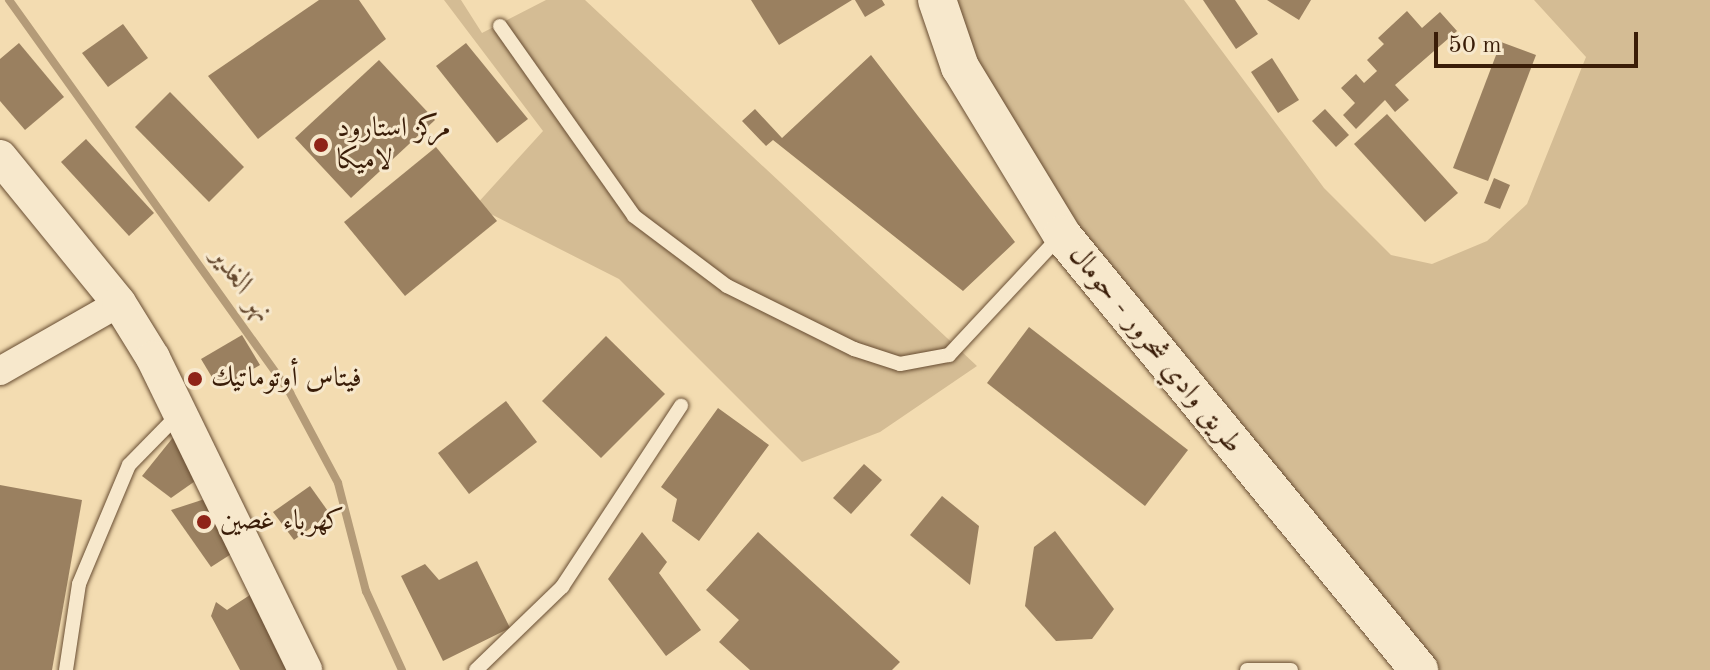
<!DOCTYPE html>
<html>
<head>
<meta charset="utf-8">
<style>
	body { margin:0 }
	#map { position:relative; width:1710px; height:670px; overflow:hidden; background:#f3dcb1; font-family:"Old Standard TT",Amiri,serif }
	div>[style] { position:absolute }
	.green>* { inset:0; background:#d4bc94 }
	.stream>* { height:8px; margin:-4px; padding:0 4px; transform-origin:4px; border-radius:4px; background:#b49b78 }
	.building>* { inset:0; background:#9a8060 }
	.roads { filter:drop-shadow(0 0 2px #684d32) drop-shadow(0 0 2px #684d32) }
	.service>* { height:14px; margin:-7px; padding:0 7px; transform-origin:7px; border-radius:7px; background:#f7e8cc }
	.minor>* { height:28px; margin:-14px; padding:0 14px; transform-origin:14px; border-radius:14px; background:#f7e8cc }
	.tertiary>* { height:34px; margin:-17px; padding:0 17px; transform-origin:17px; border-radius:17px; background:#f7e8cc }
	.secondary>* { height:38px; margin:-19px; padding:0 19px; transform-origin:19px; border-radius:19px; background:#f7e8cc }
	.dots>* { width:22px; height:22px; translate:-50% -50%; box-sizing:border-box; border:4px solid #f7e8cc; border-radius:50% }
	span { translate:-50% -50%; white-space:nowrap; text-align:center; line-height:1.15; -webkit-text-stroke:6px #f7e8cc; paint-order:stroke }
	.poi-label { font-size:28px; color:#3a1d08 }
	.left { translate:0 -50%; text-align:left }
	.street-label { font-size:28px; color:#3a1d08 }
	.water-label { font-size:30px; color:#65492f; font-style:italic }
	.scale { position:absolute; left:1434px; top:32px; width:204px; height:36px; box-sizing:border-box; border:4px solid #3a1d08; border-top:0; padding-left:10px; font-size:24px; line-height:28px; white-space:nowrap; color:#3a1d08; -webkit-text-stroke:6px #f7e8cc; paint-order:stroke }
</style>
</head>
<body>
<div id="map">
	<div class="green">
		<i style="clip-path:polygon(444px 0,461px 0,482px 33px,546px 0,585px 0,977px 366px,880px 432px,802px 462px,619px 279px,475px 206px,543px 131px)"></i>
		<i style="clip-path:polygon(935px 0,1184px 0,1324px 188px,1391px 255px,1432px 264px,1487px 241px,1527px 204px,1586px 57px,1534px 0,1710px 0,1710px 670px,1405px 670px,1083px 276px)"></i>
	</div>
	<div class="stream">
		<i style="left:9px;top:0;width:483px;rotate:54.4deg"></i>
		<i style="left:290px;top:393px;width:102px;rotate:61.9deg"></i>
		<i style="left:338px;top:483px;width:112px;rotate:75.5deg"></i>
		<i style="left:366px;top:591px;width:87px;rotate:65.5deg"></i>
	</div>
	<div class="building">
		<i style="clip-path:polygon(319px 0,359px 0,386px 39px,258px 139px,208px 76px)"></i>
		<i style="clip-path:polygon(751px 0,852px 0,779px 45px)"></i>
		<i style="clip-path:polygon(855px 0,882px 0,885px 5px,865px 17px)"></i>
		<i style="clip-path:polygon(1203px 0,1235px 0,1258px 34px,1236px 49px)"></i>
		<i style="clip-path:polygon(1267px 0,1311px 0,1299px 20px)"></i>
		<i style="clip-path:polygon(1407px 11px,1422px 28px,1440px 12px,1457px 31px,1395px 85px,1409px 100px,1395px 112px,1385px 100px,1356px 129px,1343px 115px,1355px 103px,1341px 88px,1356px 74px,1364px 83px,1377px 71px,1367px 60px,1384px 44px,1378px 38px)"></i>
		<i style="clip-path:polygon(123px 24px,148px 58px,108px 87px,82px 53px)"></i>
		<i style="clip-path:polygon(1501px 42px,1536px 55px,1488px 181px,1453px 168px)"></i>
		<i style="clip-path:polygon(19px 43px,64px 97px,25px 130px,0 101px,0 59px)"></i>
		<i style="clip-path:polygon(466px 43px,528px 119px,497px 143px,436px 66px)"></i>
		<i style="clip-path:polygon(871px 55px,1015px 242px,963px 291px,773px 140px,766px 146px,742px 121px,755px 109px,782px 138px)"></i>
		<i style="clip-path:polygon(1272px 58px,1299px 100px,1278px 113px,1251px 72px)"></i>
		<i style="clip-path:polygon(379px 60px,435px 120px,351px 198px,295px 138px)"></i>
		<i style="clip-path:polygon(170px 92px,244px 167px,209px 202px,135px 127px)"></i>
		<i style="clip-path:polygon(1325px 109px,1349px 135px,1336px 147px,1312px 121px)"></i>
		<i style="clip-path:polygon(1387px 114px,1458px 193px,1425px 222px,1354px 144px)"></i>
		<i style="clip-path:polygon(86px 139px,154px 213px,129px 236px,61px 162px)"></i>
		<i style="clip-path:polygon(436px 147px,497px 221px,405px 296px,344px 222px)"></i>
		<i style="clip-path:polygon(1494px 178px,1510px 185px,1500px 209px,1484px 203px)"></i>
		<i style="clip-path:polygon(1029px 327px,1188px 450px,1145px 506px,987px 383px)"></i>
		<i style="clip-path:polygon(242px 335px,260px 365px,219px 389px,201px 359px)"></i>
		<i style="clip-path:polygon(606px 336px,665px 394px,601px 458px,542px 401px)"></i>
		<i style="clip-path:polygon(506px 401px,537px 442px,469px 494px,438px 453px)"></i>
		<i style="clip-path:polygon(718px 408px,769px 445px,699px 541px,672px 521px,677px 499px,661px 487px)"></i>
		<i style="clip-path:polygon(179px 430px,208px 472px,171px 498px,142px 476px)"></i>
		<i style="clip-path:polygon(864px 464px,882px 480px,851px 514px,833px 498px)"></i>
		<i style="clip-path:polygon(0 485px,82px 500px,52px 670px,0 670px)"></i>
		<i style="clip-path:polygon(310px 486px,330px 514px,294px 540px,273px 512px)"></i>
		<i style="clip-path:polygon(942px 496px,979px 526px,970px 585px,910px 535px)"></i>
		<i style="clip-path:polygon(211px 497px,239px 549px,211px 567px,171px 510px)"></i>
		<i style="clip-path:polygon(1055px 531px,1114px 609px,1092px 639px,1056px 641px,1025px 606px,1034px 547px)"></i>
		<i style="clip-path:polygon(642px 532px,667px 562px,659px 573px,701px 630px,666px 656px,608px 579px)"></i>
		<i style="clip-path:polygon(758px 532px,900px 662px,892px 670px,750px 670px,719px 642px,739px 620px,706px 590px)"></i>
		<i style="clip-path:polygon(477px 561px,510px 628px,443px 661px,401px 576px,425px 564px,439px 580px)"></i>
		<i style="clip-path:polygon(253px 593px,293px 670px,240px 670px,211px 616px,216px 602px,227px 610px)"></i>
	</div>
	<div class="roads">
		<div class="service">
			<i style="left:500px;top:26px;width:232px;rotate:54.8deg"></i>
			<i style="left:634px;top:216px;width:116px;rotate:37deg"></i>
			<i style="left:727px;top:286px;width:142px;rotate:26.4deg"></i>
			<i style="left:854px;top:349px;width:48px;rotate:18.1deg"></i>
			<i style="left:900px;top:364px;width:50px;rotate:-10.4deg"></i>
			<i style="left:949px;top:355px;width:164px;rotate:-47deg"></i>
			<i style="left:66px;top:670px;width:87px;rotate:-81.4deg"></i>
			<i style="left:79px;top:584px;width:129px;rotate:-67.2deg"></i>
			<i style="left:129px;top:465px;width:71px;rotate:-45.6deg"></i>
			<i style="left:476px;top:670px;width:120px;rotate:-44deg"></i>
			<i style="left:562px;top:587px;width:217px;rotate:-56.7deg"></i>
			<i style="left:1247px;top:670px;width:44px"></i>
		</div>
		<div class="minor">
			<i style="left:0;top:371px;width:137px;rotate:-29.7deg"></i>
		</div>
		<div class="tertiary">
			<i style="left:0;top:157px;width:188px;rotate:50.8deg"></i>
			<i style="left:119px;top:303px;width:65px;rotate:58.3deg"></i>
			<i style="left:153px;top:358px;width:347px;rotate:64deg"></i>
		</div>
		<div class="secondary">
			<i style="left:937px;top:0;width:71px;rotate:71.1deg"></i>
			<i style="left:960px;top:67px;width:197px;rotate:58.7deg"></i>
			<i style="left:1062px;top:235px;width:563px;rotate:50.62deg"></i>
		</div>
	</div>
	<div class="dots">
		<i style="left:321px;top:145px;background:#8f2418"></i>
		<i style="left:195px;top:379px;background:#8f2418"></i>
		<i style="left:204px;top:522px;background:#8f2418"></i>
	</div>
	<div class="poi-label">
		<span class="left" style="left:337px;top:145px">مركز استارود<br>لاميكا</span>
		<span class="left" style="left:211px;top:379px">فيتاس أوتوماتيك</span>
		<span class="left" style="left:220px;top:522px">كهرباء غصين</span>
	</div>
	<div class="street-label">
		<span style="left:1155px;top:350px;rotate:51deg">طريق وادي شحرور - حومال</span>
	</div>
	<div class="water-label">
		<span style="left:242px;top:285px;rotate:54deg">نهر الغدير</span>
	</div>
	<div class="scale">50 m</div>
</div>
</body>
</html>
